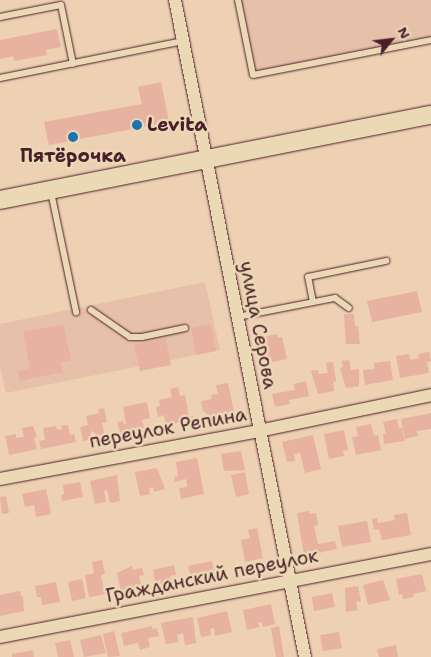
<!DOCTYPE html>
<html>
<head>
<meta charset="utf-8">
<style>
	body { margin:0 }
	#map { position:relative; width:431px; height:657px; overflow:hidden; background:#eed0b2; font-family:"Shantell Sans",sans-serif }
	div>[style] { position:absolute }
	.built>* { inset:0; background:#e6c0a8 }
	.building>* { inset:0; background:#e8b2a0 }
	.roads { filter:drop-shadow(0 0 1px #4a1f2b) drop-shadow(0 0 1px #4a1f2b) }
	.service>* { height:6px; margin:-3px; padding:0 3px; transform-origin:3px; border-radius:3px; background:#ebd8b5 }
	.minor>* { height:12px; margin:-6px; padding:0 6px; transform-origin:6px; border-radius:6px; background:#ebd8b5 }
	.secondary>* { height:18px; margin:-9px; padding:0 9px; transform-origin:9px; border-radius:9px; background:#ebd8b5 }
	.dots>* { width:14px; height:14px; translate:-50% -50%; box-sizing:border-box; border:2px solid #ebd8b5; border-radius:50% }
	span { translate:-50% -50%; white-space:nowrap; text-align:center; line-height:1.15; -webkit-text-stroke:5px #ebd8b5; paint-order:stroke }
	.poi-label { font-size:19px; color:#4a1f2b; font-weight:700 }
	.left { translate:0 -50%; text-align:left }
	.street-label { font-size:19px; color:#4a1f2b }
	.north { position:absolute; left:366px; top:15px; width:50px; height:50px; -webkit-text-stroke:4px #ebd8b5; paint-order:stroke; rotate:61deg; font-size:14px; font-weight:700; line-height:20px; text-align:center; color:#4a1f2b }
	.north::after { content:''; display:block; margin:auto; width:18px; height:22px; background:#4a1f2b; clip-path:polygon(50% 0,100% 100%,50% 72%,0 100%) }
</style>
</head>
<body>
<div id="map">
	<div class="built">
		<i style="clip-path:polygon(235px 0,431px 0,431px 40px,252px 79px)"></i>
		<i style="clip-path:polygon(205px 282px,220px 350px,6px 393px,0 366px,0 324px)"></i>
	</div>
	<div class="building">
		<i style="clip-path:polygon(57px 29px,61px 47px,46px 50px,47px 55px,14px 61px,13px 56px,0 59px,0 40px)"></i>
		<i style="clip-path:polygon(161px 82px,169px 122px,49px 145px,44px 122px,142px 104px,138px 87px)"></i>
		<i style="clip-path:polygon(417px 291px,422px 312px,372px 322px,367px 301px)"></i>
		<i style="clip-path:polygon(344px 314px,354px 314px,355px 326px,358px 326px,360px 344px,346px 344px)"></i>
		<i style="clip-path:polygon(63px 324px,71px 360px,61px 362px,63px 372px,20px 381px,18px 371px,30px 368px,23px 332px)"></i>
		<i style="clip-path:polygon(211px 324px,216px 351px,196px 355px,191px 328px)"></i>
		<i style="clip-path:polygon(277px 334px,278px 338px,282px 337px,287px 359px,268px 363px,262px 337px)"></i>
		<i style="clip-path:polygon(166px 339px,171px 365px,140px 371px,134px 345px)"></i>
		<i style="clip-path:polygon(429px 352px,431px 361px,427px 362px,429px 373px,400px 378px,396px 356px,409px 354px,410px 360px,419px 358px,418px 354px)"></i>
		<i style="clip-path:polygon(349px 360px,351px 370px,359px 369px,359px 386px,346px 388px,340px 368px,343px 367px,342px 361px)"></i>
		<i style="clip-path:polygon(390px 361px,393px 380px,365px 385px,363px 370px,374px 369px,374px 363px)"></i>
		<i style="clip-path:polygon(333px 362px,336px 381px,333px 382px,334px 391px,318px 394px,311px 371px,318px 370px,319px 374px,328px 373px,326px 363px)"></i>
		<i style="clip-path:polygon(306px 381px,309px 396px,289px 400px,290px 404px,275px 407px,272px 394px,295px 390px,294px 384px)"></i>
		<i style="clip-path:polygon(228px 383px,234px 412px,204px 418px,201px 401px,212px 399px,211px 395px,218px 394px,216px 385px)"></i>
		<i style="clip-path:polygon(178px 387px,180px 396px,185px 395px,189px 417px,193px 416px,194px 423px,186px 425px,185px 421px,166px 425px,164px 415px,158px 417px,156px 407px,160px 406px,159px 400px,172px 397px,170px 389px)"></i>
		<i style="clip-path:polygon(147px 402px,150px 418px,142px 420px,144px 428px,120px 433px,117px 422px,123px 421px,124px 424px,126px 424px,123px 407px)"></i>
		<i style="clip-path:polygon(104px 408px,107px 422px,102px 423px,105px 437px,83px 441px,80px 427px,88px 425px,86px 416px,99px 413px,98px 409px)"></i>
		<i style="clip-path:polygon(431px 413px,431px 429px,417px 431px,418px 436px,405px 439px,401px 419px)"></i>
		<i style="clip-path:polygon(397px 419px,399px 428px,402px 428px,405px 441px,384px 444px,383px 434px,386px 434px,383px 422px)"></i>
		<i style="clip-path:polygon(371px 424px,374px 436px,378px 435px,381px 450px,356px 455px,352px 437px,358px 436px,356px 427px)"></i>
		<i style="clip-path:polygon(68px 425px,70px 435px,74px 434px,76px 442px,41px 449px,39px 441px,45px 440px,43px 428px,56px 426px,57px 430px,62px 429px,61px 426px)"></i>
		<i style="clip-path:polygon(33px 426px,37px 437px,34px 438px,37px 449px,9px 455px,5px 436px,16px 434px,16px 438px,24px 437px,22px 428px)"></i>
		<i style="clip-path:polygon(344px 430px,348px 450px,343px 451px,344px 456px,329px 459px,324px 434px)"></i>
		<i style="clip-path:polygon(313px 435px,321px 469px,305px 473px,300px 453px,294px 454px,295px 461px,287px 462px,282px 442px)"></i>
		<i style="clip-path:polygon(241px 451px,245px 470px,224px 471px,221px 454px)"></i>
		<i style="clip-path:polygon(197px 458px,204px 494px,181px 499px,179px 488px,187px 487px,186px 479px,175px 482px,174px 477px,178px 476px,176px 462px)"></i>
		<i style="clip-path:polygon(157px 468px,165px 489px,154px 492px,153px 487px,149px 488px,150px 494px,140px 496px,135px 472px)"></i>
		<i style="clip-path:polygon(245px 472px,249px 494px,236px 497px,231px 475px)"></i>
		<i style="clip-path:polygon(117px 475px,120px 501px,110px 503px,107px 490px,104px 491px,106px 502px,95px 504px,90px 481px)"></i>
		<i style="clip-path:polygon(80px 482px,83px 497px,62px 501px,61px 495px,64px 494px,63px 485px)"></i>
		<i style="clip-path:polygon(46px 489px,51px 514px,36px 517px,34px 505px,25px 507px,22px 494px)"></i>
		<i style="clip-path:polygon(6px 496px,9px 513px,2px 514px,0 497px)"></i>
		<i style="clip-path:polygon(309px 511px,309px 514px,316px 513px,318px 525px,314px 526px,318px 544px,335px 541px,337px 549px,304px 556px,297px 513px)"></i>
		<i style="clip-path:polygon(407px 513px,411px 535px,382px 540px,379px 529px,374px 530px,372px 519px,377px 518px,378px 523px,395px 520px,394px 515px)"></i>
		<i style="clip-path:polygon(367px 521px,371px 542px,342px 547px,338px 526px)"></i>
		<i style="clip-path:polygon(257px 528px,263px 558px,245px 562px,241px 540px,250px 538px,248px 530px)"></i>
		<i style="clip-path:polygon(102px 560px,105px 574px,101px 575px,105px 594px,89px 597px,85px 575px,94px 573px,92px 562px)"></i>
		<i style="clip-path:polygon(212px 561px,214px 574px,191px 579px,188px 566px)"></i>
		<i style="clip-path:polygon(174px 565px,176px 575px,170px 576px,172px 584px,156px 587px,153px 570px)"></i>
		<i style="clip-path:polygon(132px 566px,133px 570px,142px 568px,144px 575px,139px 576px,142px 589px,121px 593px,117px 573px)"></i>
		<i style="clip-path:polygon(422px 574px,426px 591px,413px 594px,414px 597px,403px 599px,402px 594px,399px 595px,396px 579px)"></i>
		<i style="clip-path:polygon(82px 579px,86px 598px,72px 601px,68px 582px)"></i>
		<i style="clip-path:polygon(383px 580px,390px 600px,368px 605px,363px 585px)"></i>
		<i style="clip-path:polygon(56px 582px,60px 602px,42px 605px,41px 597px,37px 597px,35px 586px)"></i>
		<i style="clip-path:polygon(358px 586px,361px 601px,356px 602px,358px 610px,346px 612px,345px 588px)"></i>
		<i style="clip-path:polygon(20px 591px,21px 596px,23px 596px,24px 611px,0 616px,0 595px)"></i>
		<i style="clip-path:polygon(332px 593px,335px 607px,314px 611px,312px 597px)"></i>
		<i style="clip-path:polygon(271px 604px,275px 624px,263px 627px,262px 622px,258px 623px,259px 627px,247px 630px,243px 610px)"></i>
		<i style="clip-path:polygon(227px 611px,232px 632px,215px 636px,214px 628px,210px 629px,211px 635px,201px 637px,197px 618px)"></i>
		<i style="clip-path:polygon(193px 617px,196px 643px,185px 645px,183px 633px,177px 635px,179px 642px,166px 644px,161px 623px)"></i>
		<i style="clip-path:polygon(152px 626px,152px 629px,157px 628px,159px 636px,148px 638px,150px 647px,140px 650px,138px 643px,124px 646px,121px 633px)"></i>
		<i style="clip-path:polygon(279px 626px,284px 657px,276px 657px,271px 628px)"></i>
		<i style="clip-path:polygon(114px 631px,120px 656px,108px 657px,103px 634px)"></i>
		<i style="clip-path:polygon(339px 632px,342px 648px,323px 651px,320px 635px)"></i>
		<i style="clip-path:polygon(101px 635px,106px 653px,84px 657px,80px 640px)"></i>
		<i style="clip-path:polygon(70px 640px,74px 657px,58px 657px,55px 643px)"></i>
		<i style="clip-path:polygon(396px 645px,398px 657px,379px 657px,377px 649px)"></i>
		<i style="clip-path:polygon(33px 650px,34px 657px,12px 657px,12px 654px)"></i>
	</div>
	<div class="roads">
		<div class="service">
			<i style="left:238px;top:0;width:76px;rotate:78.7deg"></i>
			<i style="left:253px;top:75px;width:181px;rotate:-11.1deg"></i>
			<i style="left:0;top:17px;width:62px;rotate:-11.1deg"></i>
			<i style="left:61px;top:5px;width:60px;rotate:78.5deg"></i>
			<i style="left:0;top:78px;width:187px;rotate:-11.4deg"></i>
			<i style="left:51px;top:192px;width:123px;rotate:78.2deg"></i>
			<i style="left:313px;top:302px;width:25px;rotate:-101deg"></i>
			<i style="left:308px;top:277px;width:80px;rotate:-11.6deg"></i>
			<i style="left:91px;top:310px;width:47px;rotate:34.7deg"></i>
			<i style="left:130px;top:337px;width:12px"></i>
			<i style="left:142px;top:337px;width:44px;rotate:-11.8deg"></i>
			<i style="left:237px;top:317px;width:100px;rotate:-11deg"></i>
			<i style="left:335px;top:298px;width:17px;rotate:36deg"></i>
		</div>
		<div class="minor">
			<i style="left:175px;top:0;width:670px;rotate:78.81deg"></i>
			<i style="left:0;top:479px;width:263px;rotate:-10.5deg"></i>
			<i style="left:259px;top:431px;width:176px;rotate:-11.8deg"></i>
			<i style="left:0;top:637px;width:439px;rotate:-10.9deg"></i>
		</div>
		<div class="secondary">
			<i style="left:0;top:200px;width:439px;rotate:-11.2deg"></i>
		</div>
	</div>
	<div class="dots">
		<i style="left:137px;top:125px;background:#1f6fb2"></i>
		<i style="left:73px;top:137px;background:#1f6fb2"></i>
	</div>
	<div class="poi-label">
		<span class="left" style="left:147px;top:125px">Levita</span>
		<span style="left:73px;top:156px">Пятёрочка</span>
	</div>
	<div class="street-label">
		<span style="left:258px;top:325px;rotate:79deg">улица Серова</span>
		<span style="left:168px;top:428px;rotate:-10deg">переулок Репина</span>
		<span style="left:212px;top:576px;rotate:-11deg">Гражданский переулок</span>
	</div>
	<div class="north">N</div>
</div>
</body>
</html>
